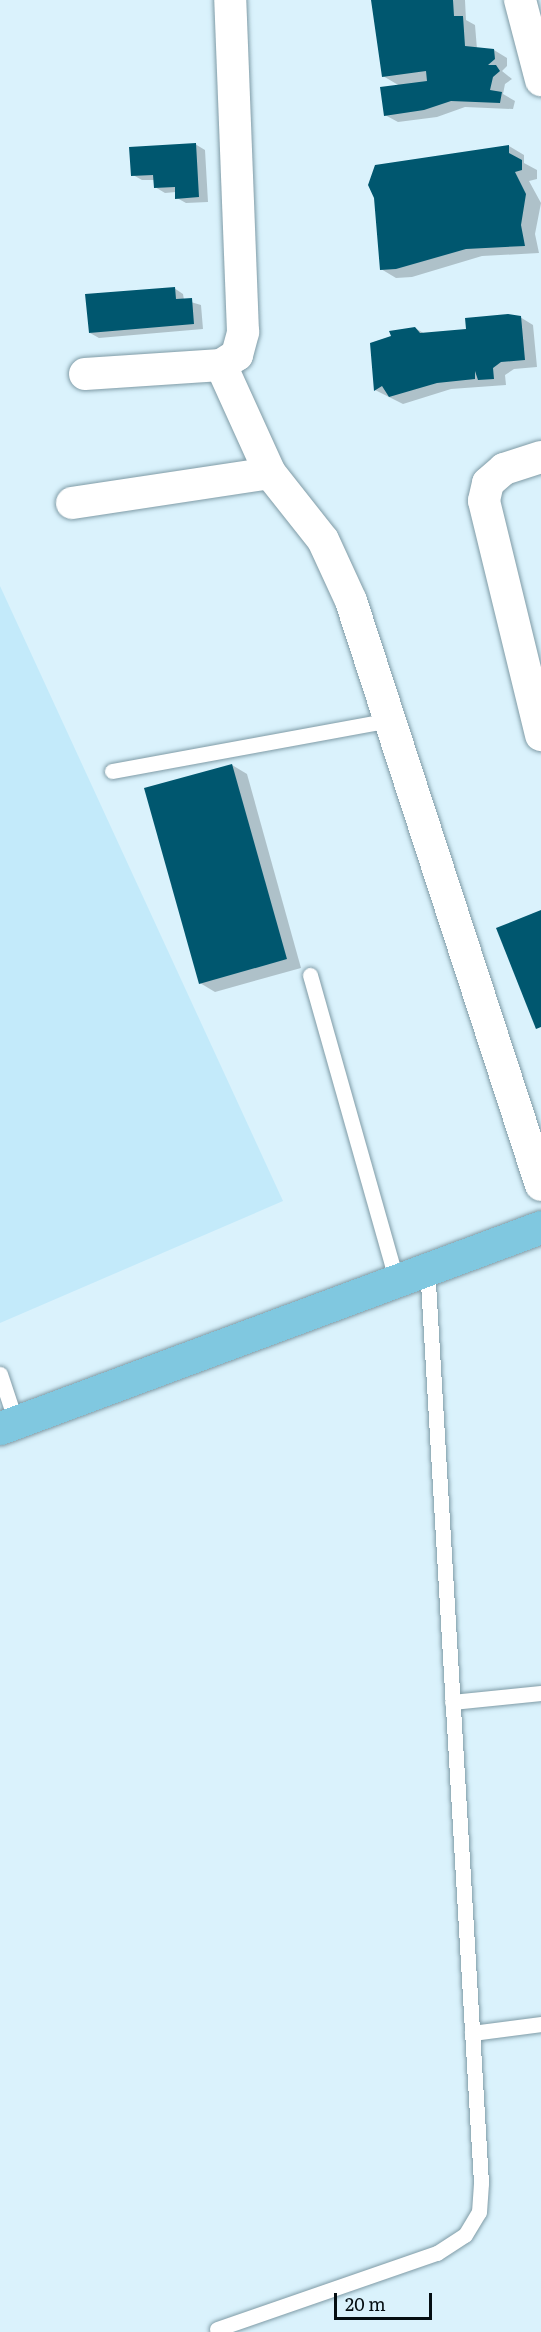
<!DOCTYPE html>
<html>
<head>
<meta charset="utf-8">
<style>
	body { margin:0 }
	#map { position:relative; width:541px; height:2332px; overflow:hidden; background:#daf2fc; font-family:Literata,serif }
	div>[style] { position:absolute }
	.built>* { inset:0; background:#c3eafa }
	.shadow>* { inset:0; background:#0003 }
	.building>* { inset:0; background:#00576f }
	.roads { filter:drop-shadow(0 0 2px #7f9ba6) drop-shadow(0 0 2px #7f9ba6) }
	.lane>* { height:15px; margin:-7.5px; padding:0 7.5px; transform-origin:7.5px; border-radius:7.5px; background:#fff }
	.street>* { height:32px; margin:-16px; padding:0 16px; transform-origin:16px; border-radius:16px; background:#fff }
	.primary>* { height:33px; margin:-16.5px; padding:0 16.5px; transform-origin:16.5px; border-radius:16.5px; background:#80c8e0 }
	span { translate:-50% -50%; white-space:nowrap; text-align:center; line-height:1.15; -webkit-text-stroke:6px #daf2fc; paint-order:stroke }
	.scale { position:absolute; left:334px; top:2293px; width:98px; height:27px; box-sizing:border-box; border:3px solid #050e12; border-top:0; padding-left:8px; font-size:18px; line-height:21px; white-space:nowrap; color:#050e12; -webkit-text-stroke:4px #daf2fc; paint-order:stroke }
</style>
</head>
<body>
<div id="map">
	<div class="built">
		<i style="clip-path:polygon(0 586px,283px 1201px,0 1323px)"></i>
	</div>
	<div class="shadow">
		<i style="clip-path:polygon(373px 0,465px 0,466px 20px,475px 25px,477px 49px,494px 50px,507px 58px,507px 66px,502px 71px,512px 79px,505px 84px,503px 94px,515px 101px,513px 109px,465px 107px,437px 117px,398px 122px,385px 115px,400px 86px,383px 76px)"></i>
		<i style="clip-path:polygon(195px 144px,205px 150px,208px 202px,186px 203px,177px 198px,176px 192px,165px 193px,155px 187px,155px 180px,142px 180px,133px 175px)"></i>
		<i style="clip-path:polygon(509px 146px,524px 155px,524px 163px,537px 170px,537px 179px,529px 181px,541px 203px,535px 234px,539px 253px,482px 256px,412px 277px,396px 278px,381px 269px,376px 166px)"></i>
		<i style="clip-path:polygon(174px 288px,183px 294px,184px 300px,201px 305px,203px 329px,99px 338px,90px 333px)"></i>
		<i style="clip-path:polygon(520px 317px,533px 325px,537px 367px,514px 369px,505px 375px,506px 385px,451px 389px,403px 404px,375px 390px,415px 328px,425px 334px,468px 330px)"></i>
		<i style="clip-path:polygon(232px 765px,247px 774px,301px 968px,215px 992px,200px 983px)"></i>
	</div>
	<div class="building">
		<i style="clip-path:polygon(371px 0,453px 0,454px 16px,463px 16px,465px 46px,494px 49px,495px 59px,488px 65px,496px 65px,500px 71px,493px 77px,490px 90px,502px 92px,500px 103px,451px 101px,424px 110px,384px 116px,380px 87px,427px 81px,426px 71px,382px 77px)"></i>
		<i style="clip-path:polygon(196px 143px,199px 197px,175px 199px,175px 187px,154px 188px,153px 175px,131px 176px,129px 147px)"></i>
		<i style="clip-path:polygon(509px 145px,509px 153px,522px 160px,522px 170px,515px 172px,526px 194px,521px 225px,525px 246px,466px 249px,396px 269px,380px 270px,374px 198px,368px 185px,375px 165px)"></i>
		<i style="clip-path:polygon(175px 287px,176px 299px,192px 298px,194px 324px,89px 333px,85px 294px)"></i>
		<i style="clip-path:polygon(508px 314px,521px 316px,525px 360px,501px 362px,493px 368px,494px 379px,478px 380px,475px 371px,475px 379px,437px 383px,389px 397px,382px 386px,374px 391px,370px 343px,391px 336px,389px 331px,415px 327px,420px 333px,466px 329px,465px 318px)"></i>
		<i style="clip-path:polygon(232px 764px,287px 959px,199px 984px,144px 788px)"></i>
		<i style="clip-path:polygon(541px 910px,541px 1027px,536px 1029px,496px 928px)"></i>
	</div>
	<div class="roads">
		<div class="lane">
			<i style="left:112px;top:771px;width:283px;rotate:-10.4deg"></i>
			<i style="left:310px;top:975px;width:315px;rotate:74.2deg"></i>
			<i style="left:0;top:1374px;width:51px;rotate:71.6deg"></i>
			<i style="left:452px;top:1702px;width:89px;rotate:-5.8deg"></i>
			<i style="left:472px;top:2033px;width:70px;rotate:-7.4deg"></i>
			<i style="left:217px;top:2329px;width:233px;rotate:-19.1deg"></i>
			<i style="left:437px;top:2253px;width:33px;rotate:-33deg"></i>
			<i style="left:465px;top:2235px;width:27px;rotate:-59deg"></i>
			<i style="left:479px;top:2212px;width:29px;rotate:-86deg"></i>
			<i style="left:481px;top:2183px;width:919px;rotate:-93.37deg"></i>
		</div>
		<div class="street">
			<i style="left:520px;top:0;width:83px;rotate:75.3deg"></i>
			<i style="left:221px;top:365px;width:119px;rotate:65.6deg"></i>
			<i style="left:270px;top:473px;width:85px;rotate:51.7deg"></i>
			<i style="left:323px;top:540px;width:67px;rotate:65.3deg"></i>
			<i style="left:351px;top:601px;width:614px;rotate:71.98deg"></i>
			<i style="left:85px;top:374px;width:136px;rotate:-3.8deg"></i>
			<i style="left:221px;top:365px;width:19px;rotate:-32deg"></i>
			<i style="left:237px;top:355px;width:24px;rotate:-75deg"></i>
			<i style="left:243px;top:332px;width:332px;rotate:-92.2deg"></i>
			<i style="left:541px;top:457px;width:39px;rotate:162deg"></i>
			<i style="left:504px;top:469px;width:21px;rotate:139deg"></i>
			<i style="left:488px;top:483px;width:18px;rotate:103deg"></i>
			<i style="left:484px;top:501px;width:241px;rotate:76.3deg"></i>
			<i style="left:72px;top:503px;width:200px;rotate:-8.6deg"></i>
		</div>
		<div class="primary">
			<i style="left:0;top:1428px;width:577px;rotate:-20.38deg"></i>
		</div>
	</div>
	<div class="scale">20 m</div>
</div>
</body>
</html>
